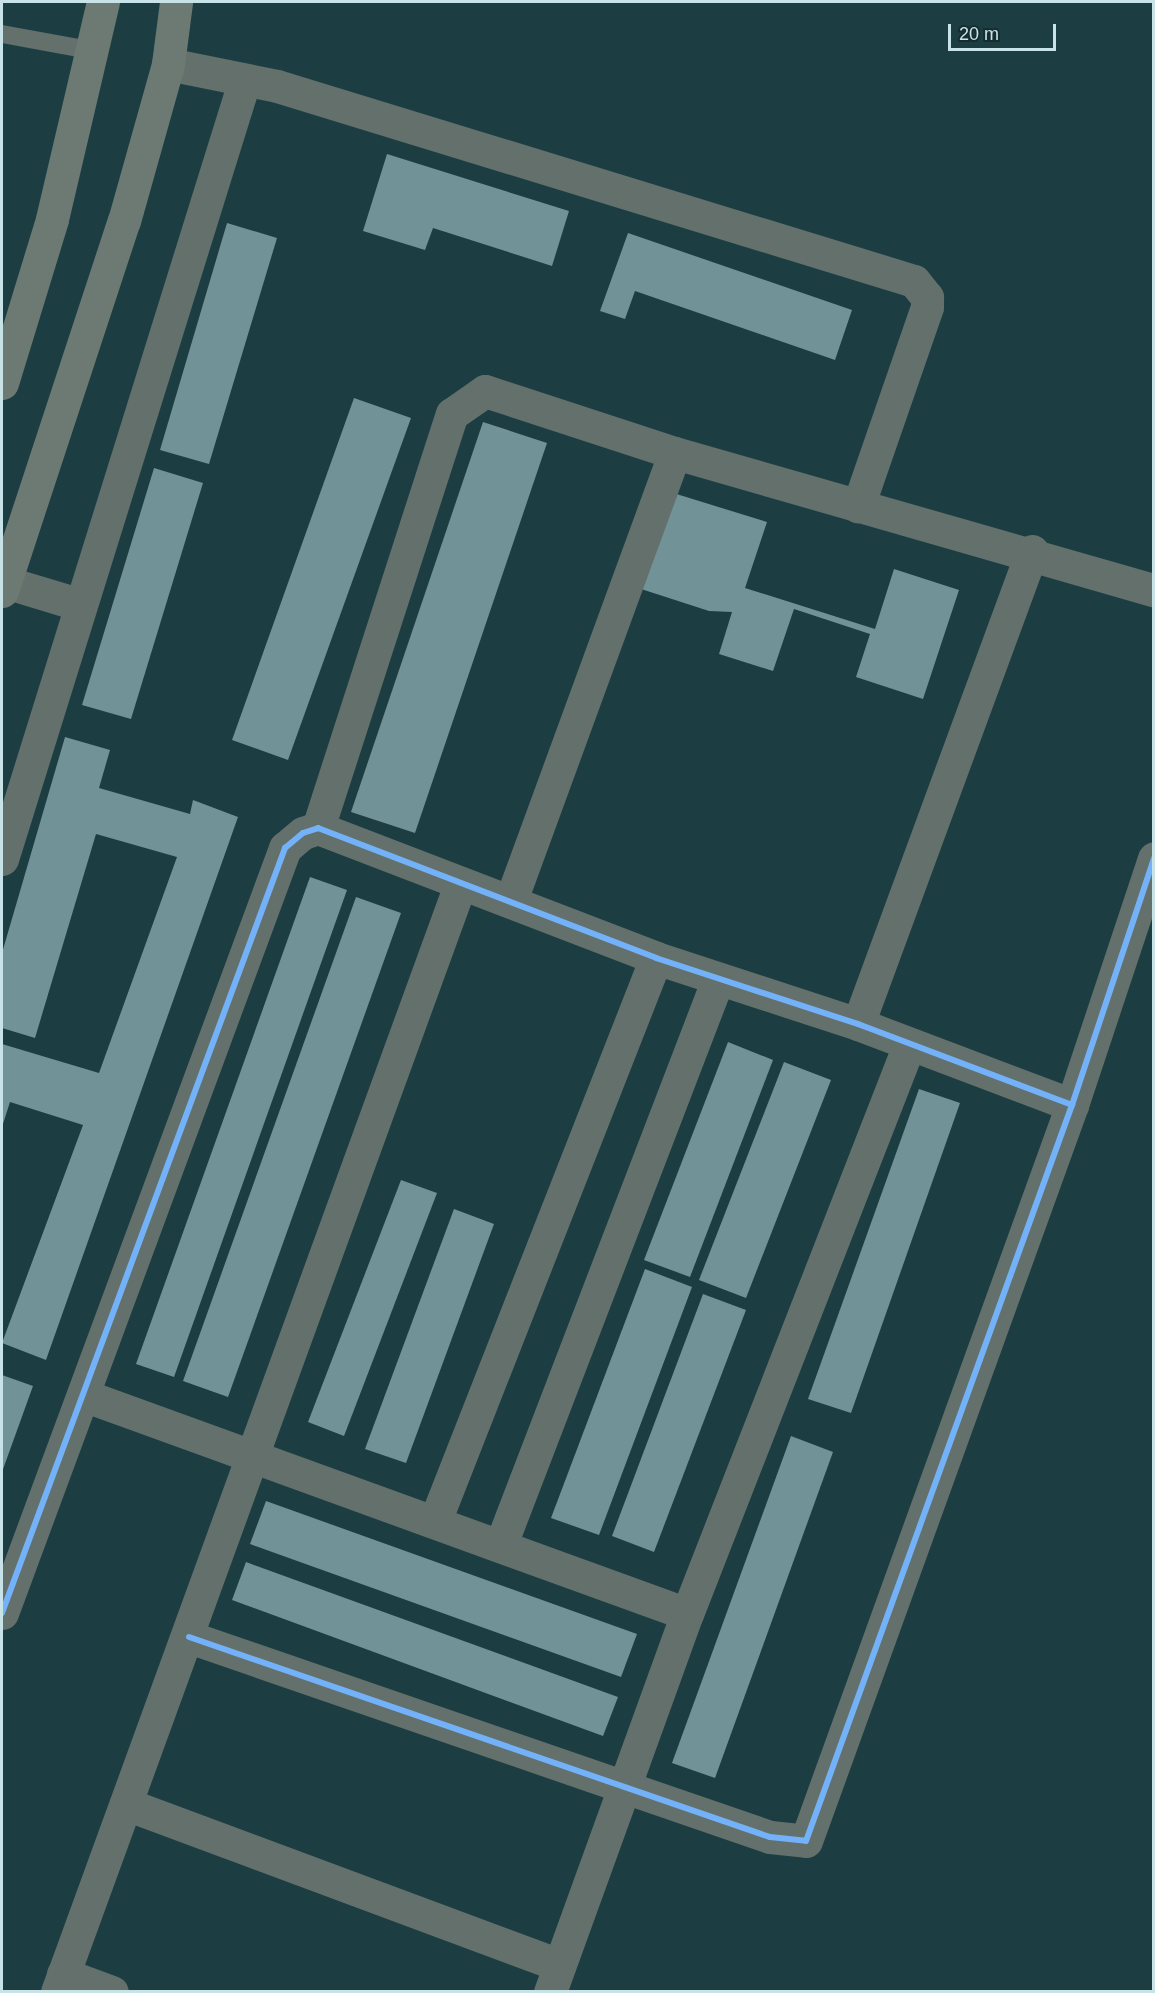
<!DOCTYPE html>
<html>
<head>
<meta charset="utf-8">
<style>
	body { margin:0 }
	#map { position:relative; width:1155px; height:1993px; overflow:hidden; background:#1c3e43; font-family:Helvetica,sans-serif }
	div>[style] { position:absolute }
	.building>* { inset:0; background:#719297 }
	.lane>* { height:18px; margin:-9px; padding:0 9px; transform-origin:9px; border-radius:9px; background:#63706b }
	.street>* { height:33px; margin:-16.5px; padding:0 16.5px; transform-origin:16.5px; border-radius:16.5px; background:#63706b }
	.secondary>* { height:33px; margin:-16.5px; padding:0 16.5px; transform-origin:16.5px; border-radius:16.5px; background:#6c7a73 }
	.cycleway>* { height:6px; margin:-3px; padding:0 3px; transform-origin:3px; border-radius:3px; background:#73b2f8 }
	span { translate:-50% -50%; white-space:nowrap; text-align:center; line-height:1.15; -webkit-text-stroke:6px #152c30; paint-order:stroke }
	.frame { position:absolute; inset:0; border:3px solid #c8e3e8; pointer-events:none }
	.scale { position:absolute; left:948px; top:24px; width:108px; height:27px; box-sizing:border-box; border:3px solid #c8e3e8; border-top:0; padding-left:8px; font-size:18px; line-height:21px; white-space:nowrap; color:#c8e3e8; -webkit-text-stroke:4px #152c30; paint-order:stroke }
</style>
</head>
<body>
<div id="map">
	<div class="building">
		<i style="clip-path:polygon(387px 154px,569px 211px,552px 266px,433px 228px,425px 250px,363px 231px)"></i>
		<i style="clip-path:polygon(227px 223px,277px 238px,209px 464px,160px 450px)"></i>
		<i style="clip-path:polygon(628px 233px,852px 310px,835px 360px,635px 291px,625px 319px,600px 311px)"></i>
		<i style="clip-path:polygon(354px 398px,411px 418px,288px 760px,232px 740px)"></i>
		<i style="clip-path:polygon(483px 422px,547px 443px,415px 833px,351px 812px)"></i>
		<i style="clip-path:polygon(154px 468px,203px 483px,131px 719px,82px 705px)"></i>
		<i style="clip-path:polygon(670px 492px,767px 522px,745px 588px,875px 629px,894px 569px,959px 590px,923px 699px,856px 677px,870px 634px,794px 609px,773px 671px,719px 654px,732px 612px,709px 611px,638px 588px)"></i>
		<i style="clip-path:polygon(65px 737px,110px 750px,99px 788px,190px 814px,193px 800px,238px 817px,46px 1360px,2px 1343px,83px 1125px,10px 1102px,2px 1127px,2px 1044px,99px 1073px,177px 857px,96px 834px,35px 1038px,2px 1028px,2px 953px)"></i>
		<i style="clip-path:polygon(310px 877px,347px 890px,174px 1377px,136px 1364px)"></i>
		<i style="clip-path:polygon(356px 897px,401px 913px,228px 1397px,183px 1381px)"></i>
		<i style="clip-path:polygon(728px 1042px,773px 1060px,690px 1277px,644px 1260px)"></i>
		<i style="clip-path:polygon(784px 1062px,831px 1080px,746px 1298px,699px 1280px)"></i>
		<i style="clip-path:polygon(919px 1089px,960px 1103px,851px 1413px,808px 1399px)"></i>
		<i style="clip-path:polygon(401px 1180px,437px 1193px,344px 1436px,308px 1422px)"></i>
		<i style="clip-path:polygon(454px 1209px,494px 1224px,406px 1463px,365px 1449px)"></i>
		<i style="clip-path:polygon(645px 1269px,692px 1287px,599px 1535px,551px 1518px)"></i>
		<i style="clip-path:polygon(703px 1294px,746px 1310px,654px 1552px,612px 1536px)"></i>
		<i style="clip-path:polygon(2px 1375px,33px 1386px,2px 1472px)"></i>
		<i style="clip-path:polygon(791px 1436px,833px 1452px,715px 1778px,672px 1763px)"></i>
		<i style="clip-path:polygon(266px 1501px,637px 1634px,621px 1677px,250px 1544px)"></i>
		<i style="clip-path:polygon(246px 1562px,618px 1697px,603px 1736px,232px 1600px)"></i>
	</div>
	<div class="lane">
		<i style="left:2px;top:34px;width:95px;rotate:10.4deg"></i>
	</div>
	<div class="street">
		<i style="left:168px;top:64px;width:111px;rotate:11.4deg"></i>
		<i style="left:277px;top:86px;width:666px;rotate:17.02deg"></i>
		<i style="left:914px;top:281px;width:21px;rotate:51deg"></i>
		<i style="left:927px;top:297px;width:10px;rotate:90deg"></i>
		<i style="left:927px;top:307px;width:211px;rotate:109.1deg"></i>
		<i style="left:5px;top:582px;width:79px;rotate:16.8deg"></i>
		<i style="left:318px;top:828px;width:435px;rotate:-72.1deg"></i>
		<i style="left:452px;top:414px;width:40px;rotate:-34.9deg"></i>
		<i style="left:485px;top:391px;width:200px;rotate:18.1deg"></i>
		<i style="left:675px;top:453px;width:498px;rotate:16deg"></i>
		<i style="left:2px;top:859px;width:814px;rotate:-72.7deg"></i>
		<i style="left:511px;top:900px;width:476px;rotate:-69.9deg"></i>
		<i style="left:858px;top:1024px;width:504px;rotate:-69.8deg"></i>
		<i style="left:83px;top:1395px;width:642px;rotate:19.93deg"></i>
		<i style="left:435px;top:1521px;width:605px;rotate:-68.57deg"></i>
		<i style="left:501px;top:1544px;width:605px;rotate:-68.99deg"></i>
		<i style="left:2px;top:1613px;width:816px;rotate:-69.7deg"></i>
		<i style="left:285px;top:848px;width:23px;rotate:-40deg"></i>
		<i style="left:303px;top:833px;width:16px;rotate:-18deg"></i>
		<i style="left:318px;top:828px;width:362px;rotate:21deg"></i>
		<i style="left:656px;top:958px;width:213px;rotate:18.1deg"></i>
		<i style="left:858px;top:1024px;width:229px;rotate:20.7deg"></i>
		<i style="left:189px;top:1637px;width:614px;rotate:19deg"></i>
		<i style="left:770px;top:1837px;width:36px;rotate:6deg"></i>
		<i style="left:806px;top:1841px;width:783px;rotate:-70.13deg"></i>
		<i style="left:1072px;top:1105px;width:260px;rotate:-71.6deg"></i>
		<i style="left:126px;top:1804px;width:462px;rotate:20.4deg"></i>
		<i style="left:63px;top:1974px;width:52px;rotate:20.2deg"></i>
		<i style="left:57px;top:1992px;width:1178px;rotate:-70deg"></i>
		<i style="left:550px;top:1992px;width:402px;rotate:-70.1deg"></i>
		<i style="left:687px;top:1614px;width:611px;rotate:-68.69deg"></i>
	</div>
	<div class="secondary">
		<i style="left:2px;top:383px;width:171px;rotate:-73deg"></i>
		<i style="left:52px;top:219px;width:223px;rotate:-76.8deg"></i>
		<i style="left:2px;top:591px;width:390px;rotate:-71.8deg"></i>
		<i style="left:124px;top:221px;width:163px;rotate:-74.3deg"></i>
		<i style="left:168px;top:64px;width:63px;rotate:-82.6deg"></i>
	</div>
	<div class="cycleway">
		<i style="left:2px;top:1613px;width:816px;rotate:-69.7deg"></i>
		<i style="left:285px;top:848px;width:23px;rotate:-40deg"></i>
		<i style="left:303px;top:833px;width:16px;rotate:-18deg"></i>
		<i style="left:318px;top:828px;width:362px;rotate:21deg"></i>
		<i style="left:656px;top:958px;width:213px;rotate:18.1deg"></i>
		<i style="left:858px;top:1024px;width:229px;rotate:20.7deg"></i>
		<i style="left:189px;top:1637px;width:614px;rotate:19deg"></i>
		<i style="left:770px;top:1837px;width:36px;rotate:6deg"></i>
		<i style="left:806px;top:1841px;width:783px;rotate:-70.13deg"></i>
		<i style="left:1072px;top:1105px;width:260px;rotate:-71.6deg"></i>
	</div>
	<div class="frame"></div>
	<div class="scale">20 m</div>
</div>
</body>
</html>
